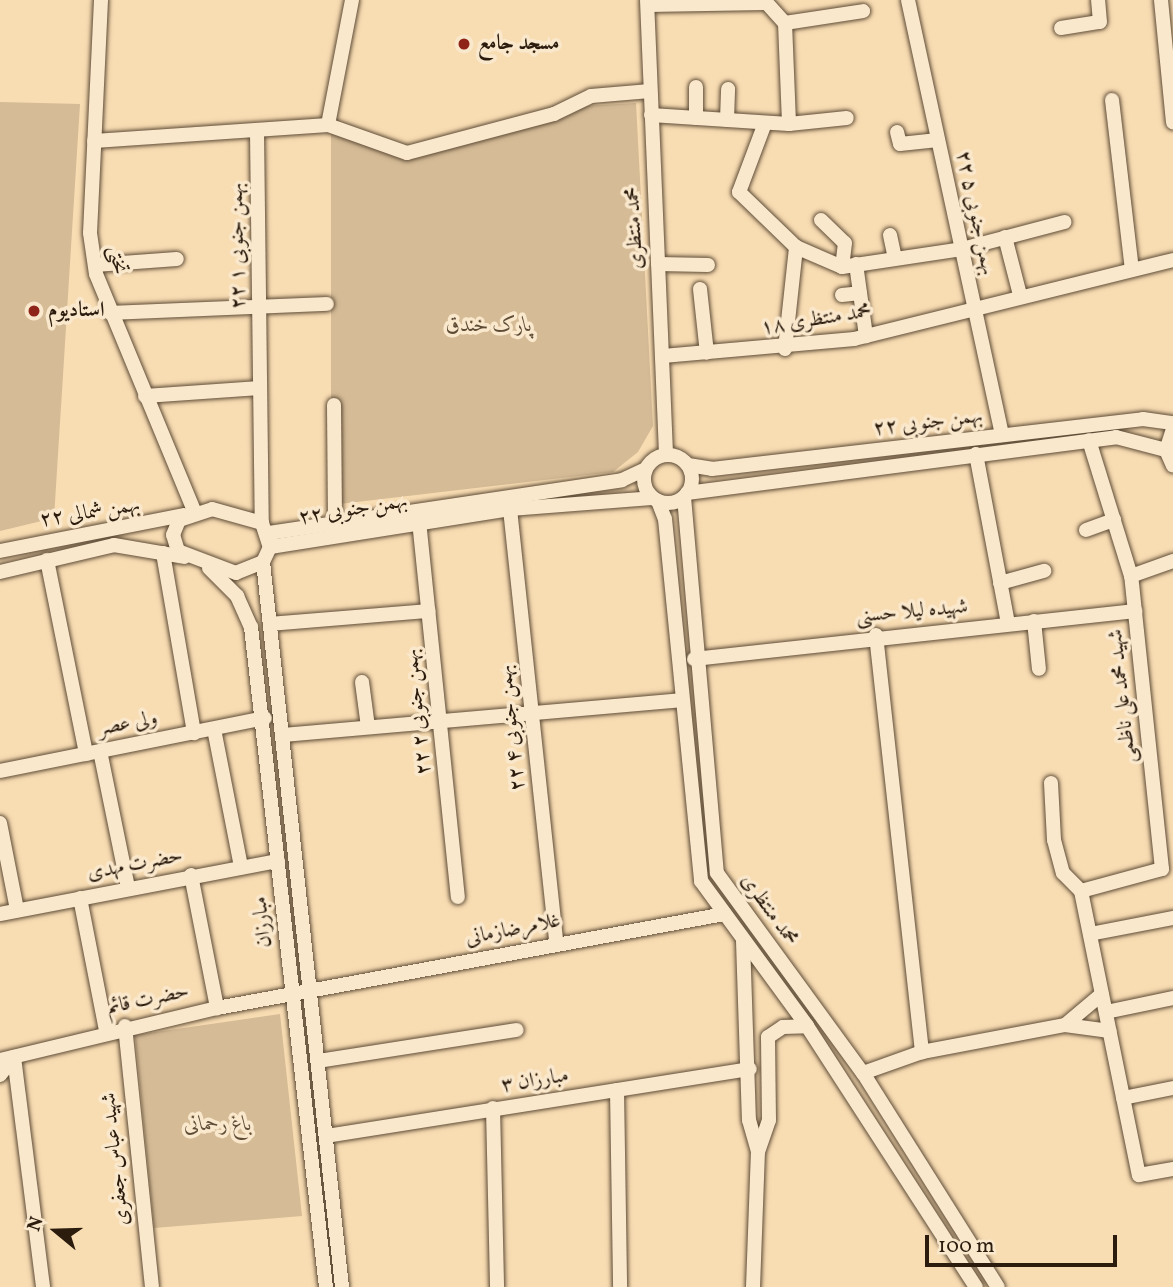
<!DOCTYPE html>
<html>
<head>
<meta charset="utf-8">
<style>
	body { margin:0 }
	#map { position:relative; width:1173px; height:1287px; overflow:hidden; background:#f8dcb2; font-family:Vollkorn,Amiri,serif }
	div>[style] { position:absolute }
	.green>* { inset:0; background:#d5bb96 }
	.roads { filter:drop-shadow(0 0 2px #5e4c37) drop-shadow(0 0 2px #5e4c37) }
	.minor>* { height:14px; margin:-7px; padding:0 7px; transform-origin:7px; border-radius:7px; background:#fae8cd }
	.minor>.ring { margin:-7px; padding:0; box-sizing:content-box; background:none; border:14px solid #fae8cd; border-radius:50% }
	.dots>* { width:19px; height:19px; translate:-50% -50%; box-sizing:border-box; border:4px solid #fae8cd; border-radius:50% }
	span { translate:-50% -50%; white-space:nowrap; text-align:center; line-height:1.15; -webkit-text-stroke:7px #fae8cd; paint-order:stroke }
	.poi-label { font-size:21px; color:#2b1c0e; font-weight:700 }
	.left { translate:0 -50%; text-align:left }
	.street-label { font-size:21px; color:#2b1c0e }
	.park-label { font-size:21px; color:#5e4c37; font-style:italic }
	.north { position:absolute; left:21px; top:1196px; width:70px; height:70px; -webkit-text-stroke:5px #fae8cd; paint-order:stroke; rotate:289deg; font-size:19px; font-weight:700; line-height:28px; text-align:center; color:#2b1c0e }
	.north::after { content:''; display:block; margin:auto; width:24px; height:32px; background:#2b1c0e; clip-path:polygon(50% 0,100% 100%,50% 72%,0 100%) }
	.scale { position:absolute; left:925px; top:1235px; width:192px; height:32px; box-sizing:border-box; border:4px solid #2b1c0e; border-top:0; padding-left:9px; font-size:21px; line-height:24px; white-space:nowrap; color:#2b1c0e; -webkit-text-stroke:5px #fae8cd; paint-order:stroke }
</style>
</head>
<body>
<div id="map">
	<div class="green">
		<i style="clip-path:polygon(0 102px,80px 104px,54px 518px,0 531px)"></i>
		<i style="clip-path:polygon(636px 103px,653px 426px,638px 452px,613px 472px,331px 505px,331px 128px,409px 159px,584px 106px)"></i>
		<i style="clip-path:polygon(280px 1014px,302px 1216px,154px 1228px,135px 1035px)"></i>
	</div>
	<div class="roads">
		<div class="minor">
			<i style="left:101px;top:0;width:233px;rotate:92.7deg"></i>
			<i style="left:90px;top:233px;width:41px;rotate:81.7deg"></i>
			<i style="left:96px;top:274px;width:256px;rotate:67.5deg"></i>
			<i style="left:352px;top:0;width:127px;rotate:100.9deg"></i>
			<i style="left:328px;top:125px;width:84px;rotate:19.5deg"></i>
			<i style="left:407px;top:153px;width:152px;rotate:-14.9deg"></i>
			<i style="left:554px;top:114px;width:41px;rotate:-25.9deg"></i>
			<i style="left:591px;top:96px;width:59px;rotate:-4.8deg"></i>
			<i style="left:647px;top:0;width:455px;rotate:87.6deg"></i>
			<i style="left:764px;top:0;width:31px;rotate:48deg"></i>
			<i style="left:785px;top:23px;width:101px;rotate:87.7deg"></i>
			<i style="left:908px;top:0;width:445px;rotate:77.8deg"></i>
			<i style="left:1161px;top:0;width:123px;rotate:84.4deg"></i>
			<i style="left:648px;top:5px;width:117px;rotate:-1deg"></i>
			<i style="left:785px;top:23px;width:79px;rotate:-8.7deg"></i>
			<i style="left:1061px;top:28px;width:39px;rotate:-9deg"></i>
			<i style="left:1100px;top:22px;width:22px;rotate:-95deg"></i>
			<i style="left:696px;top:87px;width:31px;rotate:90deg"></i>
			<i style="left:1112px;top:100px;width:170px;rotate:83.3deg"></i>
			<i style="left:651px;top:115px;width:138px;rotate:3.7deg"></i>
			<i style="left:789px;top:124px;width:58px;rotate:-5.9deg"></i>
			<i style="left:727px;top:120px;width:31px;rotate:-88deg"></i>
			<i style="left:765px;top:123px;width:74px;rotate:110.6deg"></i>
			<i style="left:739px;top:192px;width:79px;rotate:44deg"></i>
			<i style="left:796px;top:247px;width:50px;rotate:23.5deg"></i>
			<i style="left:842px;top:267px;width:121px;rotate:-8.5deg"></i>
			<i style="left:962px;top:249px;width:106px;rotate:-14.8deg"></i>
			<i style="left:257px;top:132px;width:391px;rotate:89.3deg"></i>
			<i style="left:897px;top:132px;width:12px;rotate:76deg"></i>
			<i style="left:900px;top:144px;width:38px;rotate:-6deg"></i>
			<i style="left:94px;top:141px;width:235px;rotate:-3.9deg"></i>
			<i style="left:821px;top:220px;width:33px;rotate:44deg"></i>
			<i style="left:845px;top:243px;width:24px;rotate:97deg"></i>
			<i style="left:890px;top:235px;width:24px;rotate:78deg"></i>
			<i style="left:1005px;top:237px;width:60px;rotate:75.5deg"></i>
			<i style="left:658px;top:264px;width:50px;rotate:1.1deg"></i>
			<i style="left:856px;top:264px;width:73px;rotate:82.1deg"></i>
			<i style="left:95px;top:265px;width:82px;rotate:-4.2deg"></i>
			<i style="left:700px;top:289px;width:64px;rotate:83.8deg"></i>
			<i style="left:842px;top:295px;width:18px;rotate:-6deg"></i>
			<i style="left:110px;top:313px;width:217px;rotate:-2.4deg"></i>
			<i style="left:785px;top:349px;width:103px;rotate:-83.8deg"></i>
			<i style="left:663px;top:356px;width:192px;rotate:-5.1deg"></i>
			<i style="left:854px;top:339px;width:329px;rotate:-13.9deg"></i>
			<i style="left:145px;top:396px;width:115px;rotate:-4deg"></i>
			<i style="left:334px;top:405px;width:116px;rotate:89.5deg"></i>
			<i style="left:1173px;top:429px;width:22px;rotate:108deg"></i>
			<i style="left:1166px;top:450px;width:17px;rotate:66deg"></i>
			<i style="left:976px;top:454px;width:173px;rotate:79.3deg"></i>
			<i class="ring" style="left:644px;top:455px;width:34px;height:34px"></i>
			<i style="left:688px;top:465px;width:24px;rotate:9deg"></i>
			<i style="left:712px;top:469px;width:434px;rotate:-6.6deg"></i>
			<i style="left:1143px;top:419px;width:30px;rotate:8deg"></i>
			<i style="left:687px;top:493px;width:433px;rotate:-7.4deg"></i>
			<i style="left:1116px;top:437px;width:52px;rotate:14.6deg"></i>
			<i style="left:684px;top:497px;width:377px;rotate:85deg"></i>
			<i style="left:717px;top:873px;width:248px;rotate:53.9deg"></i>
			<i style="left:863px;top:1073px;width:253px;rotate:57.8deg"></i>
			<i style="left:658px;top:501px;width:19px;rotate:69deg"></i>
			<i style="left:665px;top:519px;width:364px;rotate:84.3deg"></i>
			<i style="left:701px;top:881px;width:180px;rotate:53.8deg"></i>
			<i style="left:807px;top:1026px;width:311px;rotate:57.1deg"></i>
			<i style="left:212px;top:509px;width:52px;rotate:15.6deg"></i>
			<i style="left:262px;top:523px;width:25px;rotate:72deg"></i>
			<i style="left:270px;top:547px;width:17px;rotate:115deg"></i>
			<i style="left:263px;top:562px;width:29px;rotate:158deg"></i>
			<i style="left:236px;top:573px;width:62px;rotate:-159.2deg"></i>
			<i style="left:178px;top:551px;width:17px;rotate:-107deg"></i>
			<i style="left:173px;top:535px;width:16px;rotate:-68deg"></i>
			<i style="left:179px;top:520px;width:35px;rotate:-18deg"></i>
			<i style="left:510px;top:509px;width:436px;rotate:83.9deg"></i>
			<i style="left:419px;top:521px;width:378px;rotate:84.1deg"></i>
			<i style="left:1086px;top:530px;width:30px;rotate:-20deg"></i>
			<i style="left:269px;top:533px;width:357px;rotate:-8.5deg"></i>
			<i style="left:622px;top:480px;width:26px;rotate:-25deg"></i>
			<i style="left:270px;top:547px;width:243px;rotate:-9deg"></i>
			<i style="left:510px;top:509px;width:142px;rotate:-4.4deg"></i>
			<i style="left:0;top:551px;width:187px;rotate:-11.1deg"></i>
			<i style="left:163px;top:553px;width:183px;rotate:80.2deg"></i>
			<i style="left:47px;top:560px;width:198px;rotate:78.6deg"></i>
			<i style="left:263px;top:562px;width:729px;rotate:83.78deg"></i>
			<i style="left:209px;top:568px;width:40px;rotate:45deg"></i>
			<i style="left:237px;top:596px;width:34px;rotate:66deg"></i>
			<i style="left:251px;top:627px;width:664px;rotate:83.52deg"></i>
			<i style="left:0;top:572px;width:117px;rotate:-13.3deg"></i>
			<i style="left:114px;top:545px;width:71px;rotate:9.7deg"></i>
			<i style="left:1131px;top:576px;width:45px;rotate:-19.7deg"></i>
			<i style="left:1000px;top:583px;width:46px;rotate:-15.3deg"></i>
			<i style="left:1034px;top:621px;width:48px;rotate:84.1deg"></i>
			<i style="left:270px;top:624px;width:159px;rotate:-4.7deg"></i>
			<i style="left:876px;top:635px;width:420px;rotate:83.7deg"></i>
			<i style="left:694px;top:659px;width:444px;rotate:-6.2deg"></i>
			<i style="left:362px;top:682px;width:45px;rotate:82.4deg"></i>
			<i style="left:214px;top:729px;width:141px;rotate:78.9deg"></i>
			<i style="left:283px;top:735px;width:399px;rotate:-5deg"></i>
			<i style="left:100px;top:751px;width:140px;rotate:78.4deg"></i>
			<i style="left:0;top:771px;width:270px;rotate:-11.3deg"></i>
			<i style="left:1051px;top:783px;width:57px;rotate:87deg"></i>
			<i style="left:1054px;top:840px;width:34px;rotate:75deg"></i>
			<i style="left:1063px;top:873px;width:25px;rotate:45deg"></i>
			<i style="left:1081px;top:891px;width:290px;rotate:78.5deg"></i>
			<i style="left:1139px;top:1175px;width:35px;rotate:-10deg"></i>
			<i style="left:0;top:823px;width:89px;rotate:78.9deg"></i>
			<i style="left:191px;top:875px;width:136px;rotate:78.9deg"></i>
			<i style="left:1081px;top:891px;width:84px;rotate:-15.2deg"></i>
			<i style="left:1162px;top:869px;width:295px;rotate:-96deg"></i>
			<i style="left:1131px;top:576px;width:142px;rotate:-107.2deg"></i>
			<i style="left:80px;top:898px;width:135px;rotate:78.9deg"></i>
			<i style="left:0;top:914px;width:283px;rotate:-10.8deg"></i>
			<i style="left:1090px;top:934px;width:85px;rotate:-10.9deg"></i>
			<i style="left:743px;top:941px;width:179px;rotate:88.1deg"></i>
			<i style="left:749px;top:1120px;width:33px;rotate:74deg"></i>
			<i style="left:1106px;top:1012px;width:68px;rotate:-11.8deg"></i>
			<i style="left:1065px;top:1025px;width:48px;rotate:-40deg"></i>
			<i style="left:125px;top:1026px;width:262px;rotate:84.1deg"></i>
			<i style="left:14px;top:1057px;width:232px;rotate:82.8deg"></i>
			<i style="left:0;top:1060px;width:223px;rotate:-13.5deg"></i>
			<i style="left:217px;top:1008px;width:516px;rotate:-10.5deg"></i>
			<i style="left:318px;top:1061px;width:201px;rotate:-8.9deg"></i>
			<i style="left:863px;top:1073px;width:63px;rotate:-19.6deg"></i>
			<i style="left:922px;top:1052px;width:146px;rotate:-10.7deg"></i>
			<i style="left:1065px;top:1025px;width:45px;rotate:7.6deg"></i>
			<i style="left:0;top:1075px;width:23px;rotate:-52deg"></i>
			<i style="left:617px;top:1090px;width:197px;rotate:89.1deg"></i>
			<i style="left:1123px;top:1098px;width:51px;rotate:-11.3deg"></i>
			<i style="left:493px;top:1108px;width:179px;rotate:88.7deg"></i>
			<i style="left:326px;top:1136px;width:429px;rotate:-9deg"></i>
			<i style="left:753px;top:1287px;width:135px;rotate:-87.9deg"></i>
			<i style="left:758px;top:1152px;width:34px;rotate:-71deg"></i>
			<i style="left:769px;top:1120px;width:83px;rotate:-90.7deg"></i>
			<i style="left:768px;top:1037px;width:18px;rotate:-34deg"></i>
			<i style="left:783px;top:1027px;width:24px;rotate:-2deg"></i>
		</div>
	</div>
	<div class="dots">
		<i style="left:464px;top:44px;background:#8f2418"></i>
		<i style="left:34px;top:311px;background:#8f2418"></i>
	</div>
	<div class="poi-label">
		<span class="left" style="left:478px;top:44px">مسجد جامع</span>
		<span class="left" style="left:48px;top:311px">استادیوم</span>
	</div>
	<div class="street-label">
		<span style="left:975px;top:213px;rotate:78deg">۲۲ بهمن جنوبی ۵</span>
		<span style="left:635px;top:228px;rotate:-93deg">محمد منتظری</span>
		<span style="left:238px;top:246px;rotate:-91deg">۲۲ بهمن جنوبی ۱</span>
		<span style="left:117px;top:260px;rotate:78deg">تختی</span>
		<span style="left:816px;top:320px;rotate:-9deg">محمد منتظری ۱۸</span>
		<span style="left:928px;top:423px;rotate:-7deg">۲۲ بهمن جنوبی</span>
		<span style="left:353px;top:510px;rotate:-9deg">۲۲ بهمن جنوبی</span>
		<span style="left:90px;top:513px;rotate:-9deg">۲۲ بهمن شمالی</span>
		<span style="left:912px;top:612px;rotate:-5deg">شهیده لیلا حسنی</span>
		<span style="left:1123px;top:696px;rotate:-96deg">شهید محمد علی ناظمی</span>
		<span style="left:418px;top:712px;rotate:-96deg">۲۲ بهمن جنوبی ۲</span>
		<span style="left:128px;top:724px;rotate:-11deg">ولی عصر</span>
		<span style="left:512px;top:728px;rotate:-96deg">۲۲ بهمن جنوبی ۴</span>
		<span style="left:135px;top:865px;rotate:-11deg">حضرت مهدی</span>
		<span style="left:769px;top:910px;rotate:54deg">محمد منتظری</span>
		<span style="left:263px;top:922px;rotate:-96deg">مبارزان</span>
		<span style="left:513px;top:930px;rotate:-11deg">غلامرضازمانی</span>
		<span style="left:148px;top:1000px;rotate:-12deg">حضرت قائم</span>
		<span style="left:535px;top:1081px;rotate:-9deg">مبارزان ۳</span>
		<span style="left:116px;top:1159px;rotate:-96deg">شهید عباس جعفری</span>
	</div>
	<div class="park-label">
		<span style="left:489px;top:326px">پارک خندق</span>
		<span style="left:218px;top:1125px">باغ رحمانی</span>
	</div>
	<div class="north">N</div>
	<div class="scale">100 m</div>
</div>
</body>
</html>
